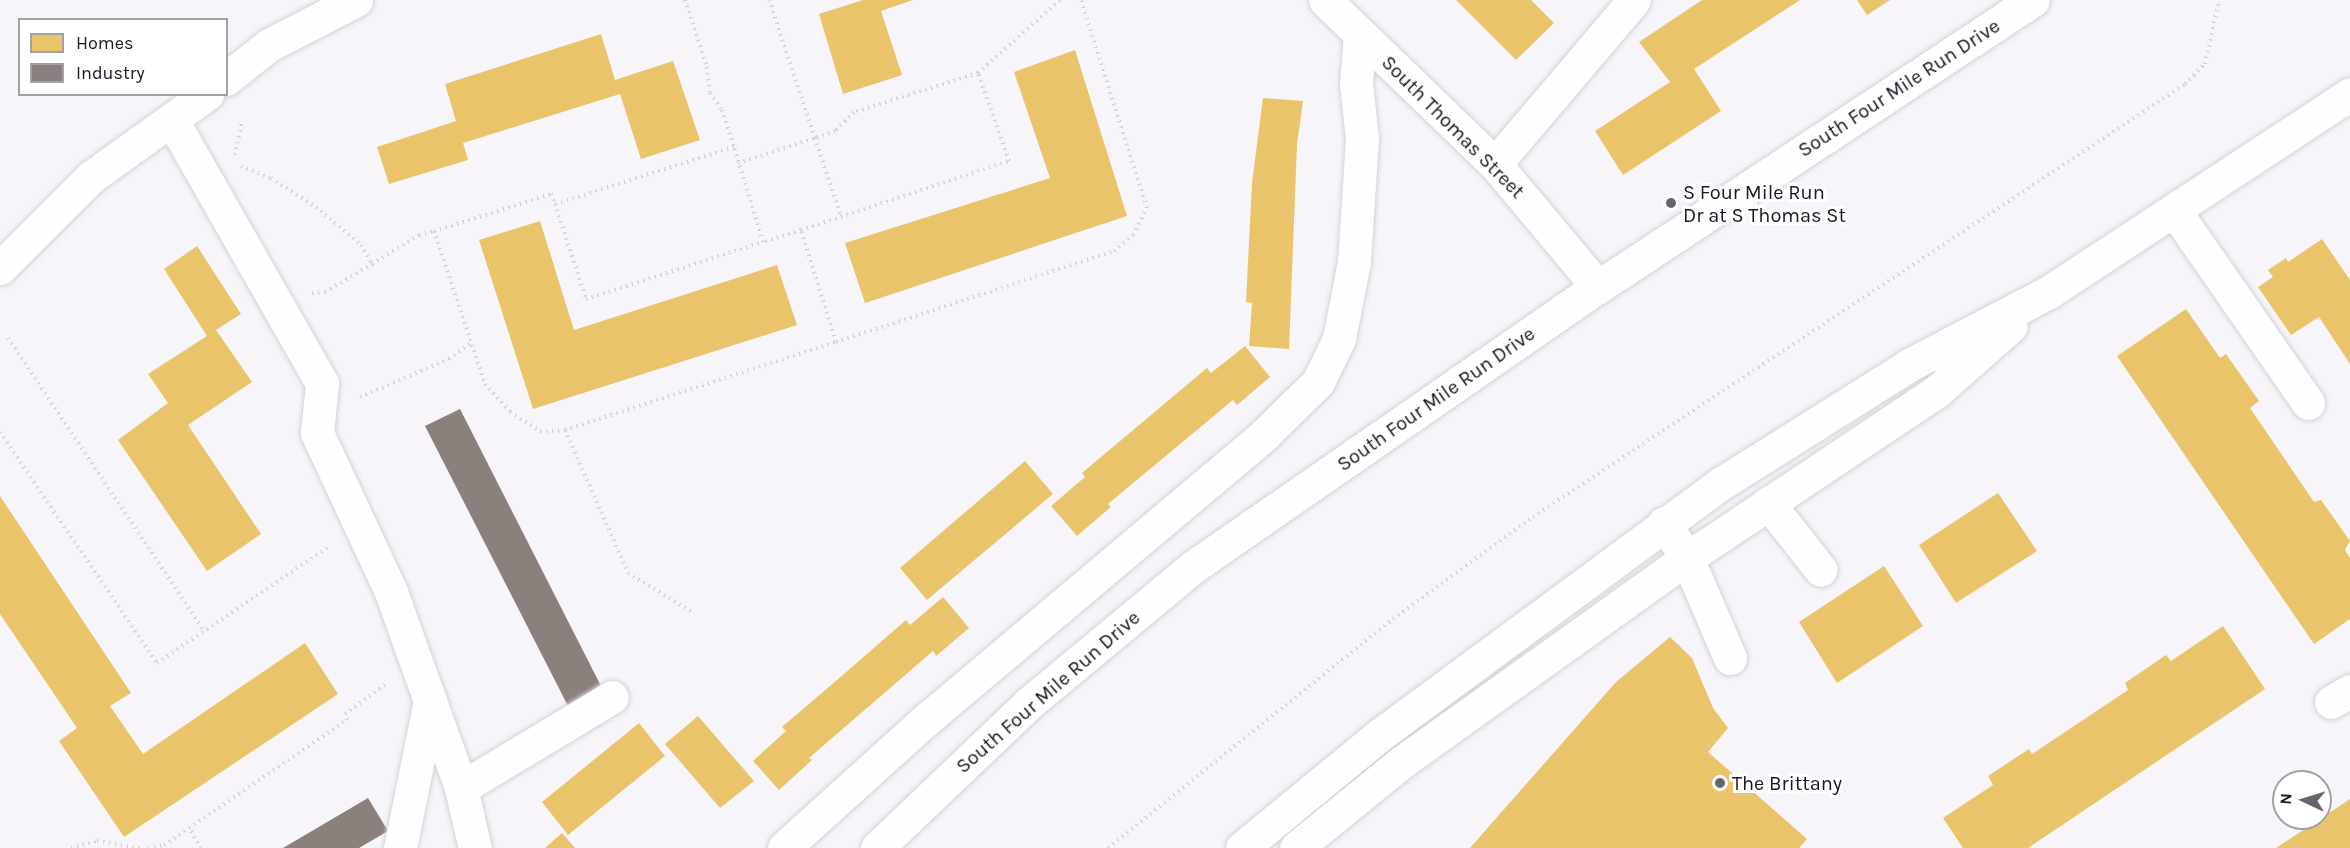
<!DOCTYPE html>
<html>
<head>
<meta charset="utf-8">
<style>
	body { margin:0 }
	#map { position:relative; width:2350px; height:848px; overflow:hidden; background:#f7f5f9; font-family:Karla,sans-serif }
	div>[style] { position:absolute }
	.homes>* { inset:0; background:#e9c46a }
	.industry>* { inset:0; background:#8a817c }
	.path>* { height:4px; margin-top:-2px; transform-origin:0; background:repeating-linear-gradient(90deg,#d5d4d5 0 1.5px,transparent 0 6px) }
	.roads { filter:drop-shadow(0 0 2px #d4d1d8) drop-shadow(0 0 2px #d4d1d8) }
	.minor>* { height:33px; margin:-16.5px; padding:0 16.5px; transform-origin:16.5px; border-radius:16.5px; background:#fefefe }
	.major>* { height:33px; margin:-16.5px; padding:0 16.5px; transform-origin:16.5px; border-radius:16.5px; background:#fefefe }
	.dots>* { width:16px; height:16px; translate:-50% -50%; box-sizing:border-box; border:3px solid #fff; border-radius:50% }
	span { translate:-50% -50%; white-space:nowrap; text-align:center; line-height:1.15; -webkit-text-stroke:6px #fff; paint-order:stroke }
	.street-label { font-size:20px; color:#1b1621 }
	.poi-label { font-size:20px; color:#1b1621 }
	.left { translate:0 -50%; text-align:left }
	.legend { position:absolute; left:18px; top:18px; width:210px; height:78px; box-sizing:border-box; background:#fff; border:2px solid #a4a2a6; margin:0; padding:8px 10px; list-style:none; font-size:18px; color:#1b1621 }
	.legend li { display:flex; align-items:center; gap:12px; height:30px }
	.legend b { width:30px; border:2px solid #a4a2a6 }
	.north { position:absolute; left:2272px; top:770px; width:60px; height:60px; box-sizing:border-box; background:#fff; border:2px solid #a4a2a6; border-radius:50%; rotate:274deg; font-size:16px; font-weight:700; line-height:24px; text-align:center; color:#1b1621 }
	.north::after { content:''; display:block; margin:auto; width:21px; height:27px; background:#68646d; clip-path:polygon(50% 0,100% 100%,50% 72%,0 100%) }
</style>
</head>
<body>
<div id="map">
	<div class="homes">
		<i style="clip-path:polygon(863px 0,913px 0,881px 11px,902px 75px,843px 94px,819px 14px)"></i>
		<i style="clip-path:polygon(1456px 0,1531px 0,1554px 23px,1516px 60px)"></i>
		<i style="clip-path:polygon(1702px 0,1800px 0,1694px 69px,1721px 111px,1623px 175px,1595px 131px,1670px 82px,1639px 42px)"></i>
		<i style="clip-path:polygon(1857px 0,1890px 0,1867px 15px)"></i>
		<i style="clip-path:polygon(601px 34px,615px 80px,673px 61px,700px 140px,641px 159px,620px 94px,463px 143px,468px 160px,389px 184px,377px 147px,456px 121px,445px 84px)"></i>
		<i style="clip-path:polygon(1075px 50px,1127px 216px,865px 303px,845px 243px,1050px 178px,1014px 72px)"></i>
		<i style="clip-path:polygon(1263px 98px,1303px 101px,1297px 144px,1289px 349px,1249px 346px,1252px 303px,1246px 302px,1252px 183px)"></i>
		<i style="clip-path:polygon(540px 221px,574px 330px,777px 265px,797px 325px,533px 409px,479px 240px)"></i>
		<i style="clip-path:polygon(2322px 239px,2350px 280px,2350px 364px,2319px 317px,2291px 335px,2258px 287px,2273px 277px,2268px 270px,2286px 258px,2288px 262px)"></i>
		<i style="clip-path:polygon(197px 246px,241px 314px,216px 330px,252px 382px,188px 425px,261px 534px,207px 571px,118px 440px,168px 403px,148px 374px,207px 336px,164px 269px)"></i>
		<i style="clip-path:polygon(2186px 309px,2220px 358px,2226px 354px,2259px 401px,2250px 408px,2314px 502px,2321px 500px,2350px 541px,2345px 550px,2350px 558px,2350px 619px,2314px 644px,2117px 356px)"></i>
		<i style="clip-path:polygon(1245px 346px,1270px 377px,1237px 405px,1233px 400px,1108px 504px,1111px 507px,1077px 536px,1051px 506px,1085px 477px,1082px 473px,1207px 368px,1211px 373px)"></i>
		<i style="clip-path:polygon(1025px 461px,1053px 494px,927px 600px,900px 568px)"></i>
		<i style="clip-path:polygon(1998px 493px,2037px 551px,1956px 603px,1919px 545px)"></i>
		<i style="clip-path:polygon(0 496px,131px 693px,110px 706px,143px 754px,305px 643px,338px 694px,124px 837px,59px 741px,77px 728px,0 614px)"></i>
		<i style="clip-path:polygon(1884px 566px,1923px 626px,1837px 683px,1799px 622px)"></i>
		<i style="clip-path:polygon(943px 597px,969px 628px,936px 656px,933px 651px,809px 758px,812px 760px,779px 790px,753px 761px,786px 731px,782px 727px,844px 674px,906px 620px,910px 625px)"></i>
		<i style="clip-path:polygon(2223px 626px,2265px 689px,2028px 848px,1963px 848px,1943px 818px,1993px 785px,1988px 776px,2029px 749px,2032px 754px,2128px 690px,2125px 683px,2166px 655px,2171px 661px)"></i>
		<i style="clip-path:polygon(1670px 637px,1692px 658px,1713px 708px,1728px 728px,1708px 752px,1807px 839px,1799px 848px,1470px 848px,1616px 682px)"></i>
		<i style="clip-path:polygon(698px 716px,754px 781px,720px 808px,665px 744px)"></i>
		<i style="clip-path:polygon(639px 723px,665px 756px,568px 835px,542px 802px)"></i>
		<i style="clip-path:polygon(2350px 799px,2350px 848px,2276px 848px)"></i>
		<i style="clip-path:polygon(562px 833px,575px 848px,545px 848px)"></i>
	</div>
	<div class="industry">
		<i style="clip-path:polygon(460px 409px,602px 688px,568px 706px,425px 426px)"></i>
		<i style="clip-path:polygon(368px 798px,388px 831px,359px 848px,283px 848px)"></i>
	</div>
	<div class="path">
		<i style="left:685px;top:0;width:71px;rotate:71.8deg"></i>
		<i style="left:707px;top:67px;width:26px;rotate:83deg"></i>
		<i style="left:710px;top:93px;width:21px;rotate:55deg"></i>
		<i style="left:722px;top:110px;width:39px;rotate:72deg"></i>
		<i style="left:978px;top:73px;width:110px;rotate:-41.7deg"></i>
		<i style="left:235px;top:155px;width:33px;rotate:-79deg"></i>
		<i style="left:738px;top:163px;width:81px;rotate:-18deg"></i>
		<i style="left:815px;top:138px;width:145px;rotate:-108.4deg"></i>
		<i style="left:241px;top:166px;width:32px;rotate:22deg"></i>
		<i style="left:271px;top:178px;width:54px;rotate:32.8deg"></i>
		<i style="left:316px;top:207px;width:59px;rotate:40.2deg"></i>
		<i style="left:361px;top:245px;width:22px;rotate:60deg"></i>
		<i style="left:372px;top:264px;width:55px;rotate:-31.7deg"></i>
		<i style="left:419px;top:235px;width:16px;rotate:-15deg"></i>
		<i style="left:434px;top:231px;width:161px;rotate:71.6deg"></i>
		<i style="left:485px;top:384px;width:38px;rotate:48deg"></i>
		<i style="left:510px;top:412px;width:36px;rotate:32deg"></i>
		<i style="left:540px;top:431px;width:25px;rotate:-2deg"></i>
		<i style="left:565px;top:430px;width:156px;rotate:66.2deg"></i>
		<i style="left:628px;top:573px;width:75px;rotate:31.4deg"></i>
		<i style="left:801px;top:230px;width:219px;rotate:-18.4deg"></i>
		<i style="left:1009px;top:161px;width:93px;rotate:-109.4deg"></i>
		<i style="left:978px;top:73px;width:130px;rotate:162.5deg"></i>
		<i style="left:854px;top:112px;width:27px;rotate:135deg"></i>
		<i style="left:835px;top:131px;width:21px;rotate:161deg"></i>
		<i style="left:815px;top:138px;width:82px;rotate:71.6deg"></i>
		<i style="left:434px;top:231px;width:123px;rotate:-17.5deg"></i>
		<i style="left:551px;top:194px;width:11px;rotate:68deg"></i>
		<i style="left:555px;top:204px;width:100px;rotate:71.9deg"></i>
		<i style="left:586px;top:299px;width:186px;rotate:-17.9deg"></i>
		<i style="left:763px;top:242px;width:99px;rotate:-107deg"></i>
		<i style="left:734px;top:147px;width:188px;rotate:162.3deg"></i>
		<i style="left:312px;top:293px;width:13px;rotate:-4deg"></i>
		<i style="left:325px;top:292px;width:55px;rotate:-30.8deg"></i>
		<i style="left:8px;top:338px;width:353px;rotate:56.2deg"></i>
		<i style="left:836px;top:342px;width:293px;rotate:-18.1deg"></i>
		<i style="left:1114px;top:251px;width:25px;rotate:-40deg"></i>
		<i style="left:1133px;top:235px;width:30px;rotate:-63deg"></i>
		<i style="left:1147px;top:208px;width:218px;rotate:-107.6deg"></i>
		<i style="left:360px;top:397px;width:97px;rotate:-23.1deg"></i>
		<i style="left:449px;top:359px;width:27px;rotate:-36deg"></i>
		<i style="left:565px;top:430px;width:285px;rotate:-18deg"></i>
		<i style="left:836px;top:342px;width:117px;rotate:-107.4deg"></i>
		<i style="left:801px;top:230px;width:40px;rotate:162deg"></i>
		<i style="left:0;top:432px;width:279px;rotate:55.8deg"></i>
		<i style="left:157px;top:663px;width:209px;rotate:-34.1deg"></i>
		<i style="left:71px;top:848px;width:27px;rotate:-15deg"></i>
		<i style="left:97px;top:841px;width:44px;rotate:9.2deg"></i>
		<i style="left:148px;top:848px;width:16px;rotate:-11deg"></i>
		<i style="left:164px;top:845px;width:30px;rotate:-34deg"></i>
		<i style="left:201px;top:848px;width:23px;rotate:-121deg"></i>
		<i style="left:189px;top:828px;width:191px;rotate:-34.4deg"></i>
		<i style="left:347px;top:720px;width:6px;rotate:-108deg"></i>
		<i style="left:345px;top:714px;width:51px;rotate:-36.2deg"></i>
		<i style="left:1108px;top:848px;width:366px;rotate:-38.8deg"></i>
		<i style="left:1393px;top:619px;width:173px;rotate:-36.1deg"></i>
		<i style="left:1533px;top:517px;width:783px;rotate:-33.59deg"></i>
		<i style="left:2185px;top:84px;width:28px;rotate:-45deg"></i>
		<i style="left:2205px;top:64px;width:66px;rotate:-77.7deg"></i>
	</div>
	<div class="roads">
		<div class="minor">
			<i style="left:1325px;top:0;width:236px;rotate:44deg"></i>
			<i style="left:1495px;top:164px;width:160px;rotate:50.1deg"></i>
			<i style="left:226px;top:79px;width:55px;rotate:-38.3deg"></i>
			<i style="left:269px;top:45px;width:98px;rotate:-27.3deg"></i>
			<i style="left:173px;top:122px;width:301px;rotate:60.3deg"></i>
			<i style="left:322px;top:383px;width:50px;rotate:95.7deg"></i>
			<i style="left:317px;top:433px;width:175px;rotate:65deg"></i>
			<i style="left:391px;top:592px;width:208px;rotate:70.3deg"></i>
			<i style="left:461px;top:788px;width:62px;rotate:76.9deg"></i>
			<i style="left:1495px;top:164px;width:215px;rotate:-49.7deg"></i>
			<i style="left:2174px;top:210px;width:235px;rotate:55.2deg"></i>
			<i style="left:0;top:268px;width:129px;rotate:-45deg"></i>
			<i style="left:91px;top:177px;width:143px;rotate:-35.6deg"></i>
			<i style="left:1768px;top:503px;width:85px;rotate:51.7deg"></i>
			<i style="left:1664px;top:523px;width:42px;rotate:56.7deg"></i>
			<i style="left:1687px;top:558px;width:109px;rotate:66.7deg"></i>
			<i style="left:2331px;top:702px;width:22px;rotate:-30deg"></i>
			<i style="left:461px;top:788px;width:176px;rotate:-31.1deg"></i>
			<i style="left:400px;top:848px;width:151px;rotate:-78.5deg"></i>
			<i style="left:784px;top:848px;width:193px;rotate:-42.1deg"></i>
			<i style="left:927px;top:719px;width:441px;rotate:-40.1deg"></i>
			<i style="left:1264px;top:435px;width:76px;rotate:-44.5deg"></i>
			<i style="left:1318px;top:382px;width:48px;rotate:-64deg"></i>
			<i style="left:1339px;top:339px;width:78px;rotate:-79deg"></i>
			<i style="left:1354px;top:262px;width:123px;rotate:-86.3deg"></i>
			<i style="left:1362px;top:139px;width:55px;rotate:-96.2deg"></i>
			<i style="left:1356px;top:84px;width:50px;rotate:-85.4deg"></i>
			<i style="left:877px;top:848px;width:209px;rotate:-43.6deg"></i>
			<i style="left:1028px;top:704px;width:214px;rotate:-39.7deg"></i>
			<i style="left:1193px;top:567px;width:492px;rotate:-34.7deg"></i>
			<i style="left:1598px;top:287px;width:521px;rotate:-33.42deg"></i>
		</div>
		<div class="major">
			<i style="left:1242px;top:848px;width:180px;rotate:-39.4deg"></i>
			<i style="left:1381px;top:734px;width:423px;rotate:-36.4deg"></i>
			<i style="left:1722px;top:483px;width:223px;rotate:-32.2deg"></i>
			<i style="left:1911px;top:364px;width:156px;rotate:-27.6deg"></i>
			<i style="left:2049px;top:292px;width:360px;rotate:-33.3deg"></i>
			<i style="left:1296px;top:848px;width:136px;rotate:-39.1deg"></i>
			<i style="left:1402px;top:762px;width:350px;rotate:-35.6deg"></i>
			<i style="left:1687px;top:558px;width:301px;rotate:-33.7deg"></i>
			<i style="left:1937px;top:391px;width:98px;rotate:-41.3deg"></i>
		</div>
	</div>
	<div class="dots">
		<i style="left:1671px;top:203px;background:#68646d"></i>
		<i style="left:1720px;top:783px;background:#68646d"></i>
	</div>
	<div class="street-label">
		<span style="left:1899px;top:88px;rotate:-33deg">South Four Mile Run Drive</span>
		<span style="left:1453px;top:127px;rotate:45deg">South Thomas Street</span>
		<span style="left:1436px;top:399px;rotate:-35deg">South Four Mile Run Drive</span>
		<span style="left:1048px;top:692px;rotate:-41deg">South Four Mile Run Drive</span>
	</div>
	<div class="poi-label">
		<span class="left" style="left:1683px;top:204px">S Four Mile Run<br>Dr at S Thomas St</span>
		<span class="left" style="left:1732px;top:783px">The Brittany</span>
	</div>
	<ul class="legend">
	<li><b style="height:16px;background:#e9c46a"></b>Homes</li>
	<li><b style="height:16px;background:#8a817c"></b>Industry</li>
	</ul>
	<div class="north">N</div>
</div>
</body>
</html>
